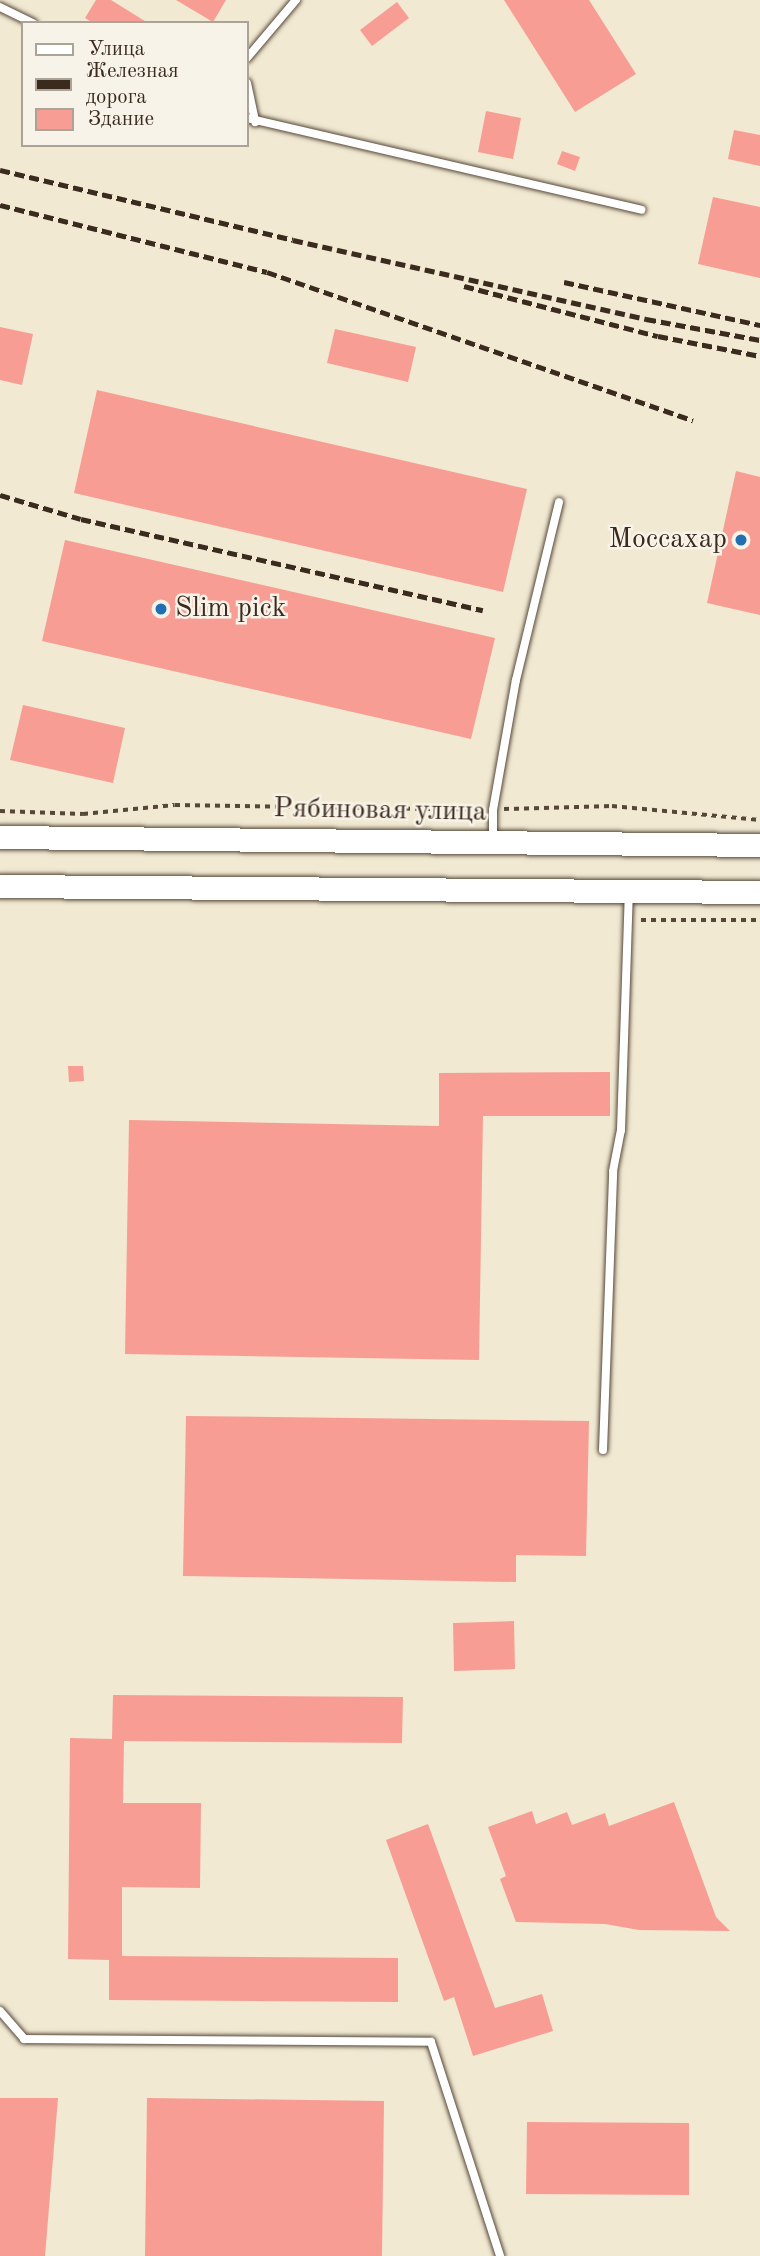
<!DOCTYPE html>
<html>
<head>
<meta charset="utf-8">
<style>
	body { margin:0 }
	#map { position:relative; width:760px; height:2256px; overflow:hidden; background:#f1e9d2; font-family:"Old Standard TT",serif }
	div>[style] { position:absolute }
	.building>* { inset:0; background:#f89d94 }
	.path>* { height:3.5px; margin-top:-1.75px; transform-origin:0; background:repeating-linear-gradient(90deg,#564739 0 5px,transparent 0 10px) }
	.roads { filter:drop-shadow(0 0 2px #564739) drop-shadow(0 0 2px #564739) }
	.service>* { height:8px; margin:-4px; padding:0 4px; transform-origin:4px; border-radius:4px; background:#fff }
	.secondary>* { height:23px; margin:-11.5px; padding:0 11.5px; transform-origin:11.5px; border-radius:11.5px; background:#fff }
	.rail>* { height:5px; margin-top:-2.5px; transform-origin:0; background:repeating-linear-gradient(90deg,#3b2a1e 0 10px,transparent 0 15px) }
	.dots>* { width:19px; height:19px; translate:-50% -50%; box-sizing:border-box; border:4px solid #f7f3e8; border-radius:50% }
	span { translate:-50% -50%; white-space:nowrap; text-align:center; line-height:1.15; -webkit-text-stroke:5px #f7f3e8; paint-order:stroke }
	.poi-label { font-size:28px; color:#3b2a1e }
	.right { translate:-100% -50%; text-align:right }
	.left { translate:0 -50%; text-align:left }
	.street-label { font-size:28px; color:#3b2a1e }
	.legend { position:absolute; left:21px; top:21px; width:228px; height:126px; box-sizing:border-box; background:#f7f3e8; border:2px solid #aca397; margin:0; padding:9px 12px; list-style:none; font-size:21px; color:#3b2a1e }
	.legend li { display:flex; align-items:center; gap:14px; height:35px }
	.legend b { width:35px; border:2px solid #aca397 }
</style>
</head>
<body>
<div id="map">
	<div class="building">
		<i style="clip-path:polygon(96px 0,111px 0,148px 23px,93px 23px,85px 18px)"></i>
		<i style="clip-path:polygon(176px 0,226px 0,213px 22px)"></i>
		<i style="clip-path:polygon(504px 0,589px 0,636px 74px,575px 112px)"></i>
		<i style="clip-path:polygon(397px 2px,409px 18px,372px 46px,360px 30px)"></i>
		<i style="clip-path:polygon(486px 111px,521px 118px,513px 159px,478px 152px)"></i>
		<i style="clip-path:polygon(734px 130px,760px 135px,760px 166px,728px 159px)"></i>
		<i style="clip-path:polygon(562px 151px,580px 157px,575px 171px,557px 164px)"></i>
		<i style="clip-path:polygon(713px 197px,760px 207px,760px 278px,698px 264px)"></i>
		<i style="clip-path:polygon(0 327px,33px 334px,22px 385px,0 380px)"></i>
		<i style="clip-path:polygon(335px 329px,416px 347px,408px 382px,327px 363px)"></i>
		<i style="clip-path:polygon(97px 390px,527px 489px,503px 592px,74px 493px)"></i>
		<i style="clip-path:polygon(736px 471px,760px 477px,760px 615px,707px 603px)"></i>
		<i style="clip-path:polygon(65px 540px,495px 638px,471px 739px,42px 641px)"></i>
		<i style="clip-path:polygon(23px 705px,125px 728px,113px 783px,10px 760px)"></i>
		<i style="clip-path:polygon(68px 1066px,83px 1066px,84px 1081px,69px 1082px)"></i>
		<i style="clip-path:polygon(610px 1072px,610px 1116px,483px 1116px,479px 1360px,125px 1354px,129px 1120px,439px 1126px,439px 1073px)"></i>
		<i style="clip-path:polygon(186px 1416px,589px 1421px,586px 1556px,516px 1555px,516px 1582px,183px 1576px)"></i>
		<i style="clip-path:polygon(514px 1621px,515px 1669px,454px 1671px,453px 1623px)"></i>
		<i style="clip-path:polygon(113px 1695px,403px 1697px,402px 1743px,124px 1741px,123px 1803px,201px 1803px,200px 1888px,122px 1887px,122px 1956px,398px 1958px,398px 2002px,109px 2000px,109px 1960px,68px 1959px,70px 1738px,112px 1739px)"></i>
		<i style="clip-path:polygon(674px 1802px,716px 1917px,730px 1931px,639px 1930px,605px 1924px,516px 1922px,500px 1879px,506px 1876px,488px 1827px,532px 1811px,536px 1824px,567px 1812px,572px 1825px,605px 1813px,609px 1826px)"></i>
		<i style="clip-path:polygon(428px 1824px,495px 2008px,542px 1994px,553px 2031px,473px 2056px,454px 1997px,444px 2001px,386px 1840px)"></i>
		<i style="clip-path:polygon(0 2098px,58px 2098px,45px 2256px,0 2256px)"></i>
		<i style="clip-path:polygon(147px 2098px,384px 2101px,382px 2256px,145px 2256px)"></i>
		<i style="clip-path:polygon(527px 2122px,689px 2123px,689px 2195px,526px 2194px)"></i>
	</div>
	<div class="path">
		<i style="left:504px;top:809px;width:108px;rotate:-1.6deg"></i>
		<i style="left:612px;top:806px;width:149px;rotate:5.4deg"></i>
		<i style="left:0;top:811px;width:83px;rotate:2.1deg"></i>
		<i style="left:83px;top:814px;width:92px;rotate:-5.6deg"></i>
		<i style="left:175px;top:805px;width:307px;rotate:0.9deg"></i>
		<i style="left:641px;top:920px;width:119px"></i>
	</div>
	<div class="roads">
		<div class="service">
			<i style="left:0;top:7px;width:37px;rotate:26deg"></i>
			<i style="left:247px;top:58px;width:76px;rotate:-49.8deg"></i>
			<i style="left:247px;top:83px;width:40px;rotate:78deg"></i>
			<i style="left:247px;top:118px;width:405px;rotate:13.1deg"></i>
			<i style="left:493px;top:839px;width:29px;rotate:-90deg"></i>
			<i style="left:493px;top:810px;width:132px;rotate:-80deg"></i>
			<i style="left:516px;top:680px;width:183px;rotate:-76.4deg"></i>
			<i style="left:603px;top:1450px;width:279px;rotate:-87.9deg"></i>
			<i style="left:613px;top:1171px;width:42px;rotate:-79deg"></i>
			<i style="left:621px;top:1130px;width:236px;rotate:-88.1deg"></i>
			<i style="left:0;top:2011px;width:37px;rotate:49deg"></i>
			<i style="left:24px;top:2039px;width:407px;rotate:0.4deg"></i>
			<i style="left:431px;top:2042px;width:225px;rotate:72.1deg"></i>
		</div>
		<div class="secondary">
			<i style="left:0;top:837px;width:760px;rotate:0.6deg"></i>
			<i style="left:0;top:886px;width:760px;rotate:0.45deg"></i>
		</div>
	</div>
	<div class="rail">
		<i style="left:0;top:170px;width:301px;rotate:13.4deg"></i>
		<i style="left:293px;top:240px;width:362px;rotate:12.6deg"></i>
		<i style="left:646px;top:319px;width:116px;rotate:10.4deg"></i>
		<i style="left:0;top:205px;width:275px;rotate:14.1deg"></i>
		<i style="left:267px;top:272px;width:451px;rotate:19.2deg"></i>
		<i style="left:564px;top:282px;width:201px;rotate:12.4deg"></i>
		<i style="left:464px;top:286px;width:200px;rotate:14.5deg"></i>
		<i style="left:658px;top:336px;width:104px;rotate:11.1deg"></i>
		<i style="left:0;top:495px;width:84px;rotate:16.5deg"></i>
		<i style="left:81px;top:519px;width:412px;rotate:12.8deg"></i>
	</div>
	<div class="dots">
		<i style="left:741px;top:540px;background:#1f6fb2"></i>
		<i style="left:161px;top:609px;background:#1f6fb2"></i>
	</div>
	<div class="poi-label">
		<span class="right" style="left:727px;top:540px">Моссахар</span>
		<span class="left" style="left:175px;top:609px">Slim pick</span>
	</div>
	<div class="street-label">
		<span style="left:380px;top:811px;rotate:1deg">Рябиновая улица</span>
	</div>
	<ul class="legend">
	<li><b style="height:9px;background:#fff"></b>Улица</li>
	<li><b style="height:9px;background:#3b2a1e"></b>Железная дорога</li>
	<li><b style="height:19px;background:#f89d94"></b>Здание</li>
	</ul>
</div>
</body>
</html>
